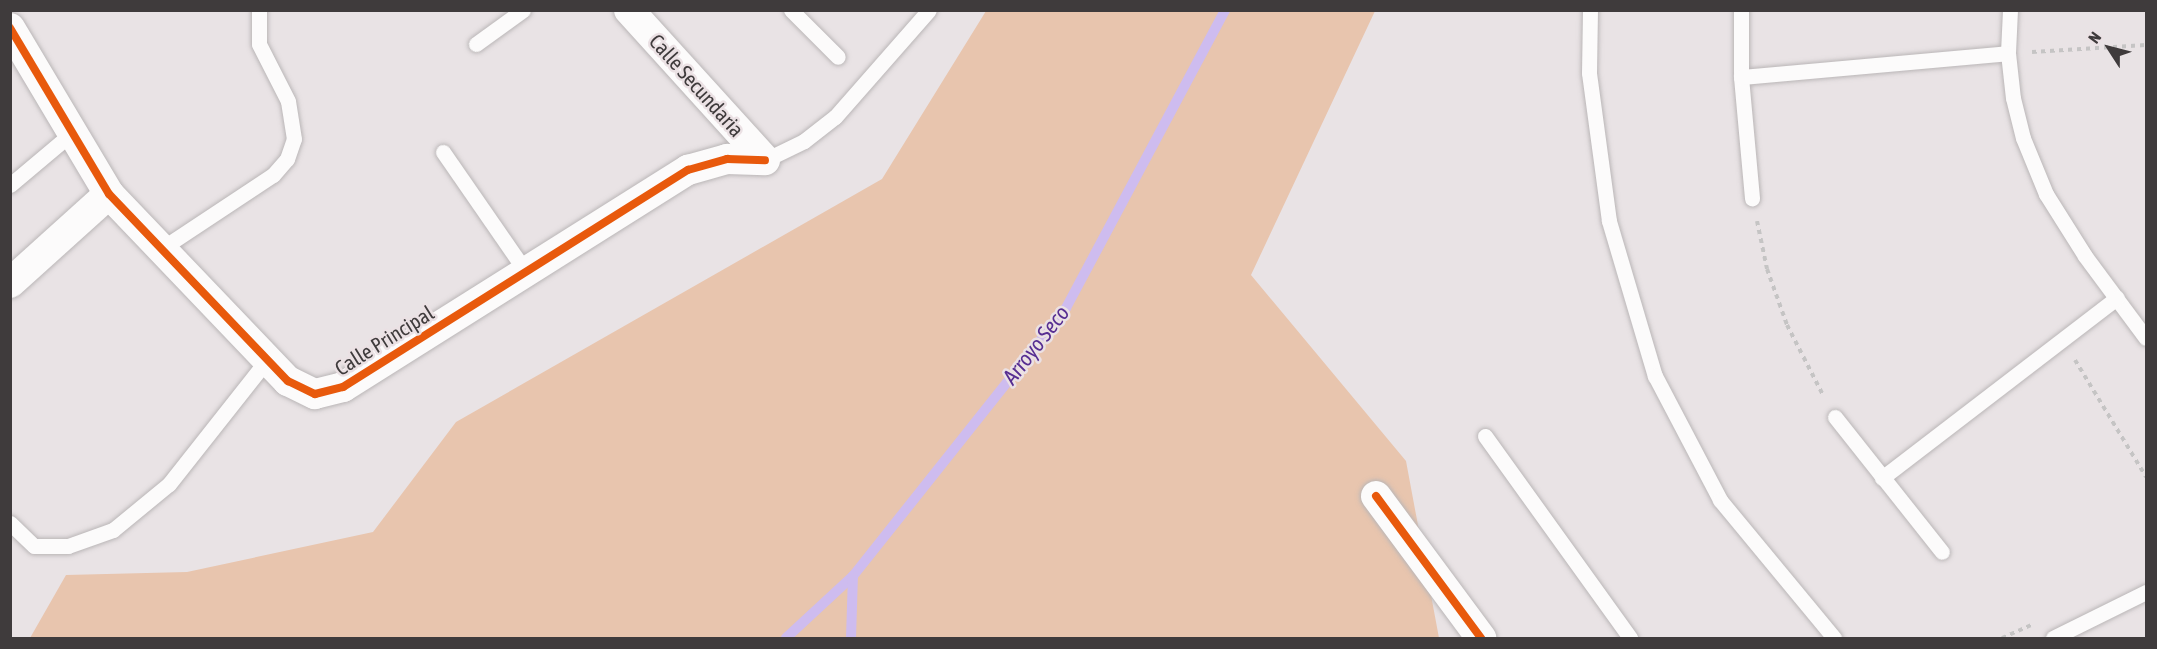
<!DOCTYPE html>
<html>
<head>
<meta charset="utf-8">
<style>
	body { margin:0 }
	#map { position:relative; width:2157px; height:649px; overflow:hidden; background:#e9e3e5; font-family:"Asap Condensed",sans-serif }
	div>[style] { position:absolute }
	.green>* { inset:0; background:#e8c5ae }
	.stream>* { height:10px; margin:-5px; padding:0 5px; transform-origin:5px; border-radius:5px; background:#cebcef }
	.path>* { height:4px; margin-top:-2px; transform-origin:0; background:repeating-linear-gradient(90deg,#c5c4c4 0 4.5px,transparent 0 9px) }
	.roads { filter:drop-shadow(0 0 2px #bab6b7) drop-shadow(0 0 2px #bab6b7) }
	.lane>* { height:15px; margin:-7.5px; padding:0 7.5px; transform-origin:7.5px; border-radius:7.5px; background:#fcfbfb }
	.street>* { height:30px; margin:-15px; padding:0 15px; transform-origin:15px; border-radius:15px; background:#fcfbfb }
	.cycleway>* { height:8px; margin:-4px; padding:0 4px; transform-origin:4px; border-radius:4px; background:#e8590c }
	span { translate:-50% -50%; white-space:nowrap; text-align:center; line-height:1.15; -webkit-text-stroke:5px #ebe1e4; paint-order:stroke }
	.street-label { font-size:21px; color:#3f3b3c }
	.water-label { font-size:22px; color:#572e92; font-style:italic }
	.frame { position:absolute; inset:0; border:12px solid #3f3b3c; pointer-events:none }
	.north { position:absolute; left:2079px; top:18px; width:60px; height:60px; -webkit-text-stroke:4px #ebe1e4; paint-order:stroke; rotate:306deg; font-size:16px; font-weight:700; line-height:24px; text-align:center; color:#3f3b3c }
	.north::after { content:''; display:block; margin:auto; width:21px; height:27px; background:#3f3b3c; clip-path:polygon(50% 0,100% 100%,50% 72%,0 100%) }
</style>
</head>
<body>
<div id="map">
	<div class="green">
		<i style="clip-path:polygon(986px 11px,1375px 11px,1251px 275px,1406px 461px,1439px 638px,30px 638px,66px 575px,187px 572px,373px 532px,456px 422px,882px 179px)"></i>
	</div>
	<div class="stream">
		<i style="left:786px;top:638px;width:91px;rotate:-42.8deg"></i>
		<i style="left:853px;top:576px;width:342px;rotate:-51.5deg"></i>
		<i style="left:1066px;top:308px;width:338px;rotate:-61.9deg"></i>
		<i style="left:851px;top:638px;width:62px;rotate:-88.2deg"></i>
	</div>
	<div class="path">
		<i style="left:2032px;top:52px;width:114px;rotate:-3.5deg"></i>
		<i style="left:1757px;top:221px;width:49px;rotate:78.2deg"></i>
		<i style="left:1767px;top:269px;width:59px;rotate:70.3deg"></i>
		<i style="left:1787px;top:325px;width:79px;rotate:62.8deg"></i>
		<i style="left:2075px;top:360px;width:137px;rotate:58.7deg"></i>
		<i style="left:2002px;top:638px;width:32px;rotate:-24deg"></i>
	</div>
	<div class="roads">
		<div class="lane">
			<i style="left:791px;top:10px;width:66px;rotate:45deg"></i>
			<i style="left:1590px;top:10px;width:63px;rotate:90.9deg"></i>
			<i style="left:1589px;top:73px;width:149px;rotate:82.3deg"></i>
			<i style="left:1609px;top:221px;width:162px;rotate:73.5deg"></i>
			<i style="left:1655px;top:376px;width:140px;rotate:62.3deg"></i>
			<i style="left:1720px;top:500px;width:179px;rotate:50.4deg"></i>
			<i style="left:1741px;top:10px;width:67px;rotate:90deg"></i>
			<i style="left:1741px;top:77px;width:122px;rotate:84.8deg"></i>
			<i style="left:2010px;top:10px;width:43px;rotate:92.7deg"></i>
			<i style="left:2008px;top:53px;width:45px;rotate:83.7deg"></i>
			<i style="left:2013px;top:98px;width:41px;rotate:76deg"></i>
			<i style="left:2023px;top:138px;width:61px;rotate:67.7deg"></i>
			<i style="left:2046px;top:194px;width:73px;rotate:57.8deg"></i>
			<i style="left:2085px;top:256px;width:102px;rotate:53.4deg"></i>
			<i style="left:476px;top:44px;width:58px;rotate:-35.9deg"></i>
			<i style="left:1741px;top:77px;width:268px;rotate:-5.1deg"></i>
			<i style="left:443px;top:152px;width:146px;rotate:55.3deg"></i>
			<i style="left:765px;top:160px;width:43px;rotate:-26deg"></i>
			<i style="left:804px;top:141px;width:39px;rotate:-38deg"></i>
			<i style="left:835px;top:117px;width:142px;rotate:-48.7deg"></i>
			<i style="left:10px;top:185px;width:82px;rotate:-40.1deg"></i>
			<i style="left:161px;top:249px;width:134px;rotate:-33.5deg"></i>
			<i style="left:273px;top:175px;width:21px;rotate:-49deg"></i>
			<i style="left:287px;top:159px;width:21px;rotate:-71deg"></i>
			<i style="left:294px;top:139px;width:38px;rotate:-99deg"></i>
			<i style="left:288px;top:101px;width:64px;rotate:-117deg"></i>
			<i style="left:259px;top:44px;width:34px;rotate:-90deg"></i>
			<i style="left:1835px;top:417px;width:172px;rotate:51.6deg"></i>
			<i style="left:1485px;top:436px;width:249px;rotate:54.3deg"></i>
			<i style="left:1882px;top:478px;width:296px;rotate:-37.5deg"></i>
			<i style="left:10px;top:523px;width:33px;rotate:44deg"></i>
			<i style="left:34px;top:546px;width:34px"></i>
			<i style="left:68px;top:546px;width:48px;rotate:-19.6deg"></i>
			<i style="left:113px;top:530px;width:72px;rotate:-39.4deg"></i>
			<i style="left:169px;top:484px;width:158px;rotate:-51.7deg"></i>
			<i style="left:2053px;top:638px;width:104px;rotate:-26.3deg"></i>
		</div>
		<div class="street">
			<i style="left:629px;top:10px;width:202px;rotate:47.8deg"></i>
			<i style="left:10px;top:28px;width:193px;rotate:59.2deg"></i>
			<i style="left:109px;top:194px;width:259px;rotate:46.3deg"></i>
			<i style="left:288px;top:381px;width:30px;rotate:26deg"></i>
			<i style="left:315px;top:394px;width:29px;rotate:-14deg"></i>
			<i style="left:343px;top:387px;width:408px;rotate:-32.2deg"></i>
			<i style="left:688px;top:170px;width:41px;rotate:-15.8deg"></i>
			<i style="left:727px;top:159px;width:38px;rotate:2deg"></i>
			<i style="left:10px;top:283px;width:133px;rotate:-42deg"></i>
			<i style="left:1376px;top:496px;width:177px;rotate:53.5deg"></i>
		</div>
	</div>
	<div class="cycleway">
		<i style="left:10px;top:28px;width:193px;rotate:59.2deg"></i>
		<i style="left:109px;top:194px;width:259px;rotate:46.3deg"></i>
		<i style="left:288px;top:381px;width:30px;rotate:26deg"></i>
		<i style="left:315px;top:394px;width:29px;rotate:-14deg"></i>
		<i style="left:343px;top:387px;width:408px;rotate:-32.2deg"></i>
		<i style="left:688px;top:170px;width:41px;rotate:-15.8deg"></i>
		<i style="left:727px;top:159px;width:38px;rotate:2deg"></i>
		<i style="left:1376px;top:496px;width:177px;rotate:53.5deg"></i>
	</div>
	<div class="street-label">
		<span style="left:697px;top:85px;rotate:48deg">Calle Secundaria</span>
		<span style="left:384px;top:340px;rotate:-32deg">Calle Principal</span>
	</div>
	<div class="water-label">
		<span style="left:1036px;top:345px;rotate:-52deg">Arroyo Seco</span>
	</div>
	<div class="frame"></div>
	<div class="north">N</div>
</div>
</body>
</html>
